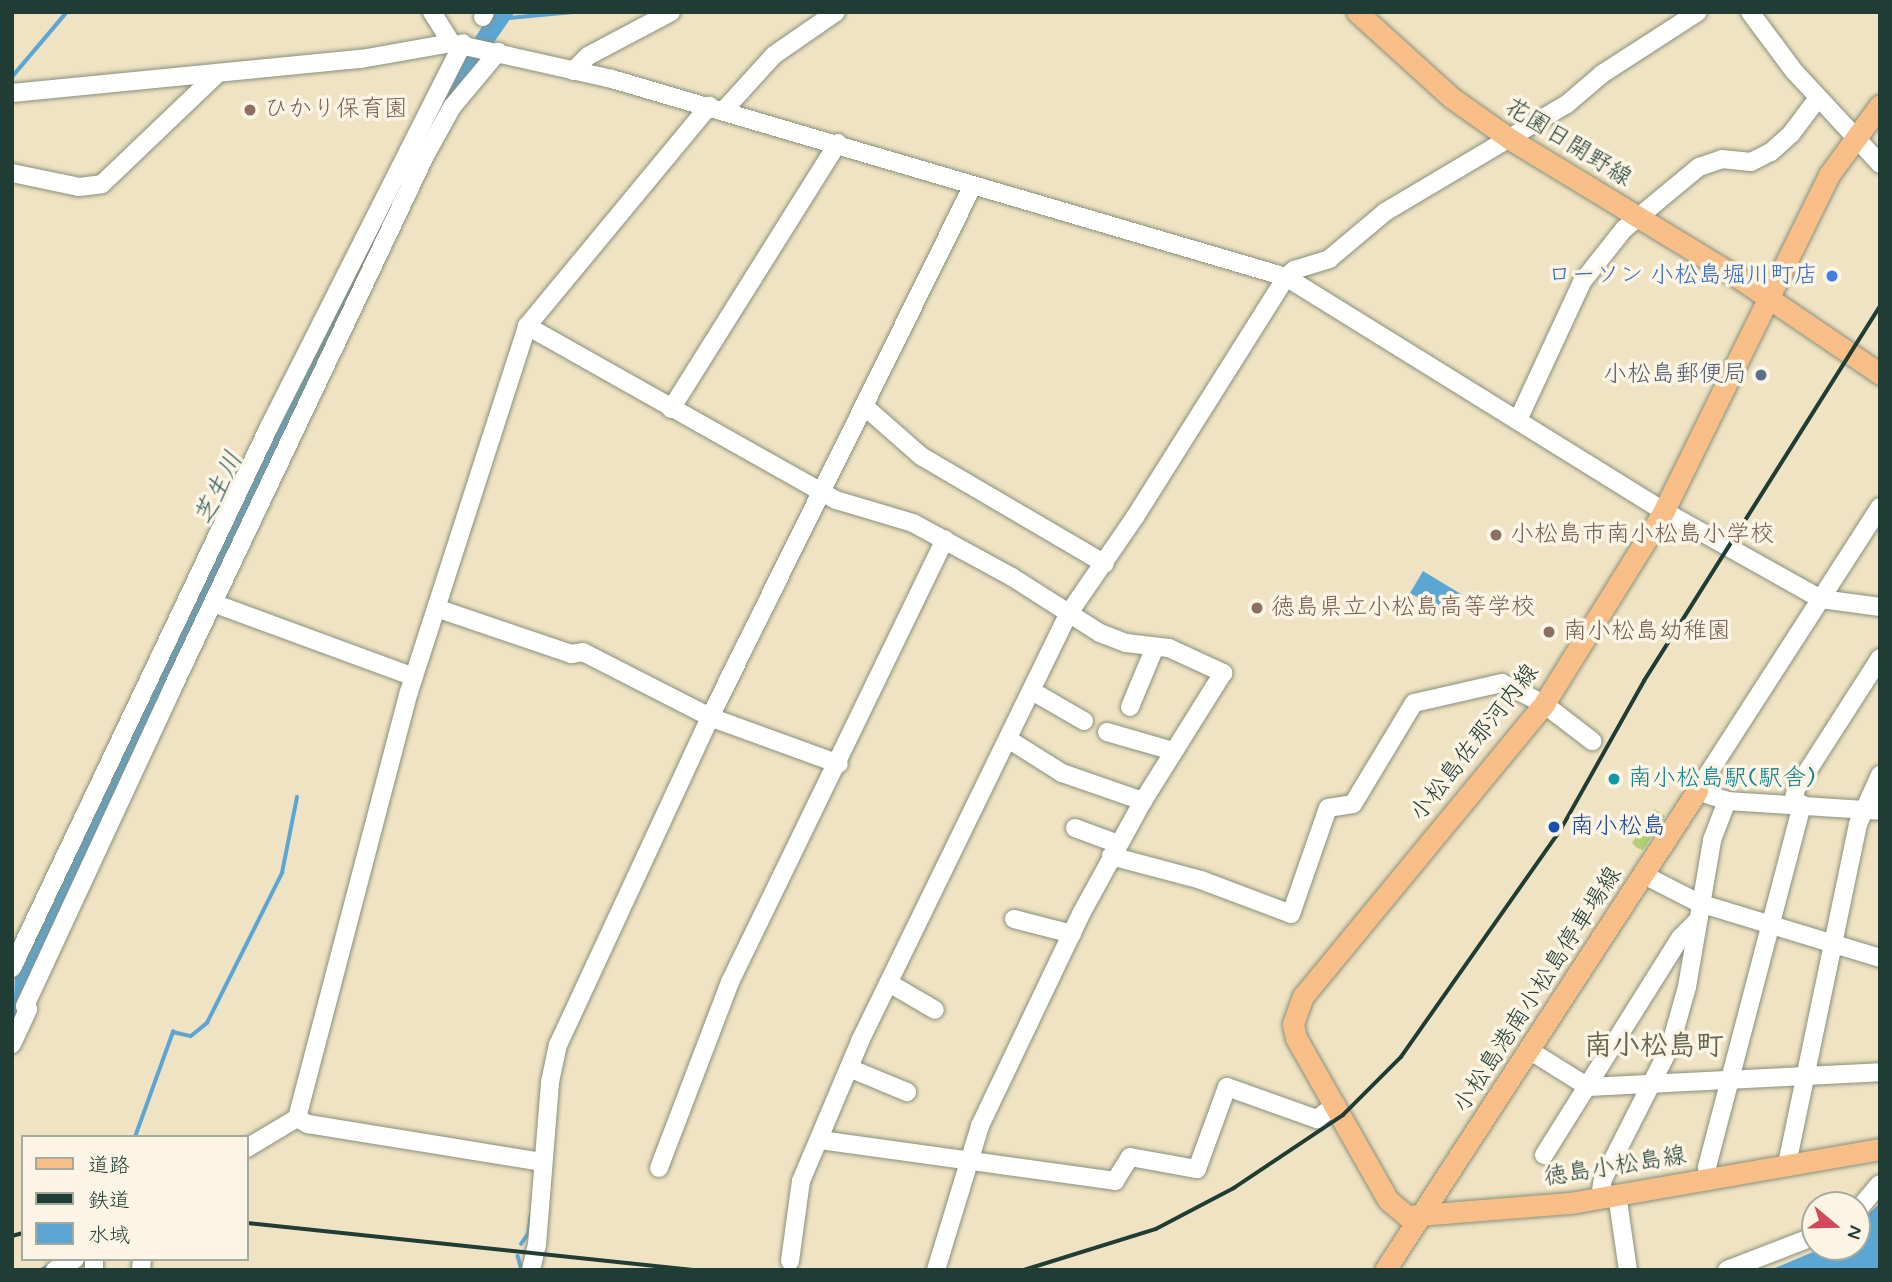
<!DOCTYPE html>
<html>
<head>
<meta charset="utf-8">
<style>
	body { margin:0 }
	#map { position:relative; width:1892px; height:1282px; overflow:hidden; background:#f0e3c3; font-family:Mynerve,"Klee One",sans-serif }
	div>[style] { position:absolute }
	.green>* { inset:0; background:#b2cf76 }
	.water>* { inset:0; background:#5ca6d3 }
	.stream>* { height:3.5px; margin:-1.75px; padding:0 1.75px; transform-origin:1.75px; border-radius:1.75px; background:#5ca6d3 }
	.roads { filter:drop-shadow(0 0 2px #88907c) drop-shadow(0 0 2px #88907c) }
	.minor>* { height:18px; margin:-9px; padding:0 9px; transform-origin:9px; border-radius:9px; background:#fff }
	.major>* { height:21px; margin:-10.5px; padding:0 10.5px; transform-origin:10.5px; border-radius:10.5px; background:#f7be88 }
	.rail>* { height:3.5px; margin:-1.75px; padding:0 1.75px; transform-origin:1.75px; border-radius:1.75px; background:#1f3d34 }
	.dots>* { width:19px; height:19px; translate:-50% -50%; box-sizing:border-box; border:4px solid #fcf5e5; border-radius:50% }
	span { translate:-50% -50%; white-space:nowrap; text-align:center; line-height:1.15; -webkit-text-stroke:7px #fcf5e5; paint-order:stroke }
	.education-label { font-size:24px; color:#785e54 }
	.left { translate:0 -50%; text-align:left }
	.street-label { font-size:24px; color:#1f3d34 }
	.shop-label { font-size:24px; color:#366cbe }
	.right { translate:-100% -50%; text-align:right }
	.service-label { font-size:24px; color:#4e5e75 }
	.culture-label { font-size:24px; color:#0d838f }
	.transit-label { font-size:24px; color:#164399 }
	.water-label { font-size:26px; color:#315c64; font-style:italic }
	.quarter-label { font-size:28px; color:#64654c; font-weight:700 }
	.frame { position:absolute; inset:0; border:14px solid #1f3d34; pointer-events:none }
	.legend { position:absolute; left:21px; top:1135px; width:228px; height:126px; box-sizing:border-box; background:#fcf5e5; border:2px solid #a4ab9e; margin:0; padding:9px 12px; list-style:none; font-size:21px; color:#1f3d34 }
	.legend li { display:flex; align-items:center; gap:14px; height:35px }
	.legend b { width:35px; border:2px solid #a4ab9e }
	.north { position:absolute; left:1801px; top:1191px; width:70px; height:70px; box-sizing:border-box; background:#fcf5e5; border:2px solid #a4ab9e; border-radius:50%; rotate:109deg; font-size:19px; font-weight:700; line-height:28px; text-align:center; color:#1f3d34 }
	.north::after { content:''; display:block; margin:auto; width:24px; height:32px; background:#d1495b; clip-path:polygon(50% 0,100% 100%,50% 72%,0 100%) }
</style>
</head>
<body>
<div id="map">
	<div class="green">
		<i style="clip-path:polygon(1654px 809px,1665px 816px,1643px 850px,1637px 848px,1632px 843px)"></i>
	</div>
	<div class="water">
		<i style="clip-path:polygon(491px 12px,515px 12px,447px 110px,12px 1034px,15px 977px,313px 353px,451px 77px)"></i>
		<i style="clip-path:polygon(1423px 571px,1461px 594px,1449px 616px,1410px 593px)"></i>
		<i style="clip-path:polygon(1880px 1203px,1880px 1270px,1770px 1270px,1825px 1247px,1857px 1247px,1857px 1225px)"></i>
	</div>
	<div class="stream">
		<i style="left:509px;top:18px;width:64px;rotate:-5.4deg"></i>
		<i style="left:12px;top:77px;width:85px;rotate:-49.8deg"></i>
		<i style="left:135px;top:1137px;width:112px;rotate:-70.1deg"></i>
		<i style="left:173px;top:1032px;width:18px;rotate:13deg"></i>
		<i style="left:191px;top:1036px;width:21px;rotate:-39deg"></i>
		<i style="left:207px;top:1023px;width:168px;rotate:-63.4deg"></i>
		<i style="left:282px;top:873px;width:77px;rotate:-78.8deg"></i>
		<i style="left:521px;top:1244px;width:12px;rotate:-55deg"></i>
		<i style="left:528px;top:1234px;width:19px;rotate:-81deg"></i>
		<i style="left:518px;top:1256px;width:15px;rotate:74deg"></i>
		<i style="left:41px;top:1270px;width:10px;rotate:-29deg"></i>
	</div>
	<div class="roads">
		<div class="minor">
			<i style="left:432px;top:12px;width:36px;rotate:58deg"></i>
			<i style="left:1750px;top:12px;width:74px;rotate:53.3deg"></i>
			<i style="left:1794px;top:71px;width:127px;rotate:47.2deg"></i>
			<i style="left:483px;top:17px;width:5px;rotate:-68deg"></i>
			<i style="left:573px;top:71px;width:21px;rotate:-45deg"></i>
			<i style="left:588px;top:56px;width:94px;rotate:-27.9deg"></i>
			<i style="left:12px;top:93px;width:351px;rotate:-5.6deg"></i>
			<i style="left:361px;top:59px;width:91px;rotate:-10.1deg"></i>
			<i style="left:451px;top:43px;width:165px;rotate:12.6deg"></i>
			<i style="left:612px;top:79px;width:702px;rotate:16.37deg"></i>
			<i style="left:1286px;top:277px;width:445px;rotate:31.8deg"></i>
			<i style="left:1664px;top:511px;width:180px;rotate:29.3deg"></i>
			<i style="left:1821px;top:599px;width:60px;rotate:7.7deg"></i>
			<i style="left:724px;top:110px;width:74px;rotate:-47.7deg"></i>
			<i style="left:774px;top:55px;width:75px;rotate:-34.7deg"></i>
			<i style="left:12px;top:173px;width:68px;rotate:11.8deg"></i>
			<i style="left:79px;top:187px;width:23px;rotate:-7deg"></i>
			<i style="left:102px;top:184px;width:161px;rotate:-43.7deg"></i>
			<i style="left:527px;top:326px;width:355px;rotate:29.4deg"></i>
			<i style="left:836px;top:500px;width:80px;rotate:16.6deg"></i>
			<i style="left:913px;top:523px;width:113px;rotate:28.6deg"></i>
			<i style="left:1012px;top:577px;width:104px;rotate:32.5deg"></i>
			<i style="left:1100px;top:633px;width:28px;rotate:21deg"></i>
			<i style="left:1126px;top:643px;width:43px;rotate:6.6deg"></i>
			<i style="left:1169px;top:648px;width:60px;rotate:24.8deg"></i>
			<i style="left:1223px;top:673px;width:151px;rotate:122deg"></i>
			<i style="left:1143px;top:801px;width:129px;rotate:118.8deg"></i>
			<i style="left:1081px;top:914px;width:235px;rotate:115.5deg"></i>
			<i style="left:980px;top:1126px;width:151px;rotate:107deg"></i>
			<i style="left:864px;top:406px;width:76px;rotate:41.3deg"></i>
			<i style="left:921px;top:456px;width:213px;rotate:30.4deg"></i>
			<i style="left:671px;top:409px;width:314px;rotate:-57.9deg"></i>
			<i style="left:1518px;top:420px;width:152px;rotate:-65.1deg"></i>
			<i style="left:1582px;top:282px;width:68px;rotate:-51.6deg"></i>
			<i style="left:1624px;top:229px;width:97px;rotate:-39.6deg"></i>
			<i style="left:1699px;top:167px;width:24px;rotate:-19deg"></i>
			<i style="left:1722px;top:159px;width:29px;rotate:6deg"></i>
			<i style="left:1751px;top:162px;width:22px;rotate:-27deg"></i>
			<i style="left:1771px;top:152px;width:27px;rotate:-42deg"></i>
			<i style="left:1791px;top:134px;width:45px;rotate:-53.1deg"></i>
			<i style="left:1880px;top:507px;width:338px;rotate:122.8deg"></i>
			<i style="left:1697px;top:791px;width:32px;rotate:18deg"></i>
			<i style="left:1727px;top:801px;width:153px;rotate:3.7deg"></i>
			<i style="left:213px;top:603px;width:214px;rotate:20.2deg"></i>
			<i style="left:436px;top:608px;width:143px;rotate:18.8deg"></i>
			<i style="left:571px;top:654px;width:12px;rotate:-9deg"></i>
			<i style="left:583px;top:652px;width:143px;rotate:27.1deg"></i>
			<i style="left:710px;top:717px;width:137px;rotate:20deg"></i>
			<i style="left:1032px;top:691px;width:60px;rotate:30deg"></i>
			<i style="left:1130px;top:707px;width:65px;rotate:-67.4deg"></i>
			<i style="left:1107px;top:732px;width:69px;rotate:16.1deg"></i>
			<i style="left:1008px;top:739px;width:64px;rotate:32.2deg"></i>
			<i style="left:1062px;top:773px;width:86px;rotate:19.1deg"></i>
			<i style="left:1793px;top:803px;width:14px;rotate:-78deg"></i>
			<i style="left:1796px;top:789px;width:156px;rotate:-57.3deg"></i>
			<i style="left:1075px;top:828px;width:46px;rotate:20.4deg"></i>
			<i style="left:1111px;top:856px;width:93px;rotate:14.9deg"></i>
			<i style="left:1201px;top:880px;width:96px;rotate:20.7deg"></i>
			<i style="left:1291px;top:914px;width:112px;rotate:-70.8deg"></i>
			<i style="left:1328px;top:808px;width:25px;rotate:-9deg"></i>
			<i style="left:1353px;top:804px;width:118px;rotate:-58.9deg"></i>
			<i style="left:1414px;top:703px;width:90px;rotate:-12.8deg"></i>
			<i style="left:1502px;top:683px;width:47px;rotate:26.6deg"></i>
			<i style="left:1544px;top:704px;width:61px;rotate:37.6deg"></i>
			<i style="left:1644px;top:875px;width:62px;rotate:27deg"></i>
			<i style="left:1699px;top:903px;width:189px;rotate:16.9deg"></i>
			<i style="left:1014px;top:919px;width:60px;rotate:14.5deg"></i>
			<i style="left:12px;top:968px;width:599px;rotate:-64.59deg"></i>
			<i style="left:269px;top:427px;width:430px;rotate:-63.2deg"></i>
			<i style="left:889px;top:983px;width:53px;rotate:30.4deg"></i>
			<i style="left:12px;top:1044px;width:38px;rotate:-65deg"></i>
			<i style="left:28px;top:1009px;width:4px;rotate:-135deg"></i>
			<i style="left:25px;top:1006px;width:349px;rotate:-65.1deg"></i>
			<i style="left:172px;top:689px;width:590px;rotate:-64.61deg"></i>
			<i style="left:425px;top:156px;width:56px;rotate:-61.1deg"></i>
			<i style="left:452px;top:107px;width:72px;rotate:-50.1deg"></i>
			<i style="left:1529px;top:1050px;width:70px;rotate:32.1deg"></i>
			<i style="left:1588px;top:1087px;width:292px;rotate:-2.9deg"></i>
			<i style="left:849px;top:1068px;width:63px;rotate:22.5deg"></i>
			<i style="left:297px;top:1118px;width:13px;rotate:29deg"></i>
			<i style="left:308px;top:1124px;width:238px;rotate:9.2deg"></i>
			<i style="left:820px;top:1140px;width:298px;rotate:7.9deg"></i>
			<i style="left:1115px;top:1181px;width:28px;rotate:-58deg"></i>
			<i style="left:1130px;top:1157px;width:68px;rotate:10.2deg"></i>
			<i style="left:1197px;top:1169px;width:87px;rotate:-69.9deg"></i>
			<i style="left:1227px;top:1087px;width:96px;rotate:19.6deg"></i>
			<i style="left:1317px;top:1119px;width:24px;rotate:-38deg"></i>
			<i style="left:247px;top:1148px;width:58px;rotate:-31deg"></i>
			<i style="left:297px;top:1118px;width:440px;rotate:-75.3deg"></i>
			<i style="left:409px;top:692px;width:385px;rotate:-72.1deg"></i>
			<i style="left:527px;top:326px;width:286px;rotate:-50.4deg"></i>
			<i style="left:1544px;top:1155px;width:257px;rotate:-57.9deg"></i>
			<i style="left:1681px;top:937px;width:21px;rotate:-45deg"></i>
			<i style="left:1787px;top:1164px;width:347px;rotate:-78.2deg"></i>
			<i style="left:1858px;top:824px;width:54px;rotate:-65.8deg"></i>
			<i style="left:659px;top:1168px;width:199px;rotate:-69.1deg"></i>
			<i style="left:730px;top:982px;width:492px;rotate:-64.1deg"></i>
			<i style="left:1709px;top:1178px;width:11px;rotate:-100deg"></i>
			<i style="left:1707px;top:1167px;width:375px;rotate:-75.3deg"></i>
			<i style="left:1617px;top:1194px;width:77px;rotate:81.8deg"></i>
			<i style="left:1600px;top:1197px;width:18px;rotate:-81deg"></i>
			<i style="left:1603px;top:1179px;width:148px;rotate:-63.1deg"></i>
			<i style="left:1670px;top:1047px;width:62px;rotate:-74.2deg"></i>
			<i style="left:1687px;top:987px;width:149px;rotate:-80.3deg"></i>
			<i style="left:1712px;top:840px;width:42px;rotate:-69deg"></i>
			<i style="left:1857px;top:1211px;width:35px;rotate:-50deg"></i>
			<i style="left:790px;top:1261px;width:81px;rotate:-82.2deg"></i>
			<i style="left:801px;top:1181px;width:154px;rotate:-67.1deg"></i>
			<i style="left:861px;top:1039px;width:474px;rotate:-64deg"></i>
			<i style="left:1069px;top:613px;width:116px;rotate:-55.5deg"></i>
			<i style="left:1135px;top:517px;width:284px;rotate:-57.8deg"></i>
			<i style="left:1286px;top:277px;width:11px;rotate:-41deg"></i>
			<i style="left:1294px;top:270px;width:37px;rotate:-17deg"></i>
			<i style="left:1329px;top:259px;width:73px;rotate:-40deg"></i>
			<i style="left:1385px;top:212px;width:212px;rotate:-30.7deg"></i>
			<i style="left:1567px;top:104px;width:46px;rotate:-40.6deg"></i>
			<i style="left:1602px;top:74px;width:114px;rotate:-32.9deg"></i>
			<i style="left:55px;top:1270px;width:23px;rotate:-29deg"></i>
			<i style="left:94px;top:1270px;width:11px;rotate:-90deg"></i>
			<i style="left:141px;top:1270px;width:11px;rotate:-85deg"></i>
			<i style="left:531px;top:1270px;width:26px;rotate:-77deg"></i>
			<i style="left:537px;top:1245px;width:164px;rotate:-85.4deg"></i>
			<i style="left:550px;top:1082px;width:38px;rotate:-78deg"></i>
			<i style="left:558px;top:1045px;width:362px;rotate:-65.1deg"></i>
			<i style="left:710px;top:717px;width:593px;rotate:-63.69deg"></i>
			<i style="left:1727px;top:1270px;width:94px;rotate:-21.1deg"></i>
		</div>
		<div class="major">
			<i style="left:1357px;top:12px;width:128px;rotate:42.2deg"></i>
			<i style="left:1452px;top:98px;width:71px;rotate:35.3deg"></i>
			<i style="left:1510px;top:139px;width:268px;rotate:31.3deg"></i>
			<i style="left:1739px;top:278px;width:171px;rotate:34.2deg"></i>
			<i style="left:1880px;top:105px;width:87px;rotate:126.1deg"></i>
			<i style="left:1829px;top:175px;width:374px;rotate:116.2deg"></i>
			<i style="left:1664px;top:511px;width:227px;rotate:121.9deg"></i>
			<i style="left:1544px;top:704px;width:379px;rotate:129.5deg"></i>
			<i style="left:1303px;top:996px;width:30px;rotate:110deg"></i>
			<i style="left:1293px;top:1024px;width:14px;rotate:78deg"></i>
			<i style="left:1296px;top:1038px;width:186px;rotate:60.4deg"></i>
			<i style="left:1388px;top:1200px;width:25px;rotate:40deg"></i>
			<i style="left:1407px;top:1216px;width:164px;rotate:-4.6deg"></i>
			<i style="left:1570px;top:1203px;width:315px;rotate:-9.9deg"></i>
			<i style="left:1385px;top:1270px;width:572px;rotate:-56.92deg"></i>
		</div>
	</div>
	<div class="rail">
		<i style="left:247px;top:1223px;width:449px;rotate:6deg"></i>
		<i style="left:12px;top:1236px;width:11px;rotate:-15deg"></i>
		<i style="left:1024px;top:1270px;width:138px;rotate:-17.3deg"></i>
		<i style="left:1156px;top:1229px;width:88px;rotate:-27.7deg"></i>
		<i style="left:1234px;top:1188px;width:131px;rotate:-33.8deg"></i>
		<i style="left:1343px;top:1115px;width:82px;rotate:-45deg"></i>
		<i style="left:1401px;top:1057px;width:279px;rotate:-54.9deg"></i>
		<i style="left:1561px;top:829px;width:170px;rotate:-60.7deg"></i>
		<i style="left:1644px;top:681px;width:443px;rotate:-57.8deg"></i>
	</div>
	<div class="dots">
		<i style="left:250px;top:110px;background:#8d6e63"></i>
		<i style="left:1832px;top:276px;background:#3f7fe0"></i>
		<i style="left:1761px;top:375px;background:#5c6f8a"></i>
		<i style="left:1496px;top:535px;background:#8d6e63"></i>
		<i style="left:1257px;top:608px;background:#8d6e63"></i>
		<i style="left:1549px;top:632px;background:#8d6e63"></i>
		<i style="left:1614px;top:779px;background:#0f9aa8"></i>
		<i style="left:1554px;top:827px;background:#1a4fb4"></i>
	</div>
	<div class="education-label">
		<span class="left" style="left:264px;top:110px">ひかり保育園</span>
		<span class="left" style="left:1510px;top:535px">小松島市南小松島小学校</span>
		<span class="left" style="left:1271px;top:608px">徳島県立小松島高等学校</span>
		<span class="left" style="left:1563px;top:632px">南小松島幼稚園</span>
	</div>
	<div class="street-label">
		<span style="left:1568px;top:143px;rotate:32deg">花園日開野線</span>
		<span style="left:1475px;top:743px;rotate:-52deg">小松島佐那河内線</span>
		<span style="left:1538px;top:990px;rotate:-57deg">小松島港南小松島停車場線</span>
		<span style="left:1615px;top:1167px;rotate:-9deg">徳島小松島線</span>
	</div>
	<div class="shop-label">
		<span class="right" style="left:1818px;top:276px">ローソン 小松島堀川町店</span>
	</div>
	<div class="service-label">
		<span class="right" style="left:1747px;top:375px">小松島郵便局</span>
	</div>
	<div class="culture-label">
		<span class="left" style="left:1628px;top:779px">南小松島駅(駅舎)</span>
	</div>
	<div class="transit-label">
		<span class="left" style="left:1570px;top:827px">南小松島</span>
	</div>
	<div class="water-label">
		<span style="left:220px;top:489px;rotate:-64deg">芝生川</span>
	</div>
	<div class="quarter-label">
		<span style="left:1654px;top:1047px">南小松島町</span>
	</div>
	<div class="frame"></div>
	<ul class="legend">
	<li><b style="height:9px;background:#f7be88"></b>道路</li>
	<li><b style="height:9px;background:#1f3d34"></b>鉄道</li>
	<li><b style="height:19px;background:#5ca6d3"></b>水域</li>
	</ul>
	<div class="north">N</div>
</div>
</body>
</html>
